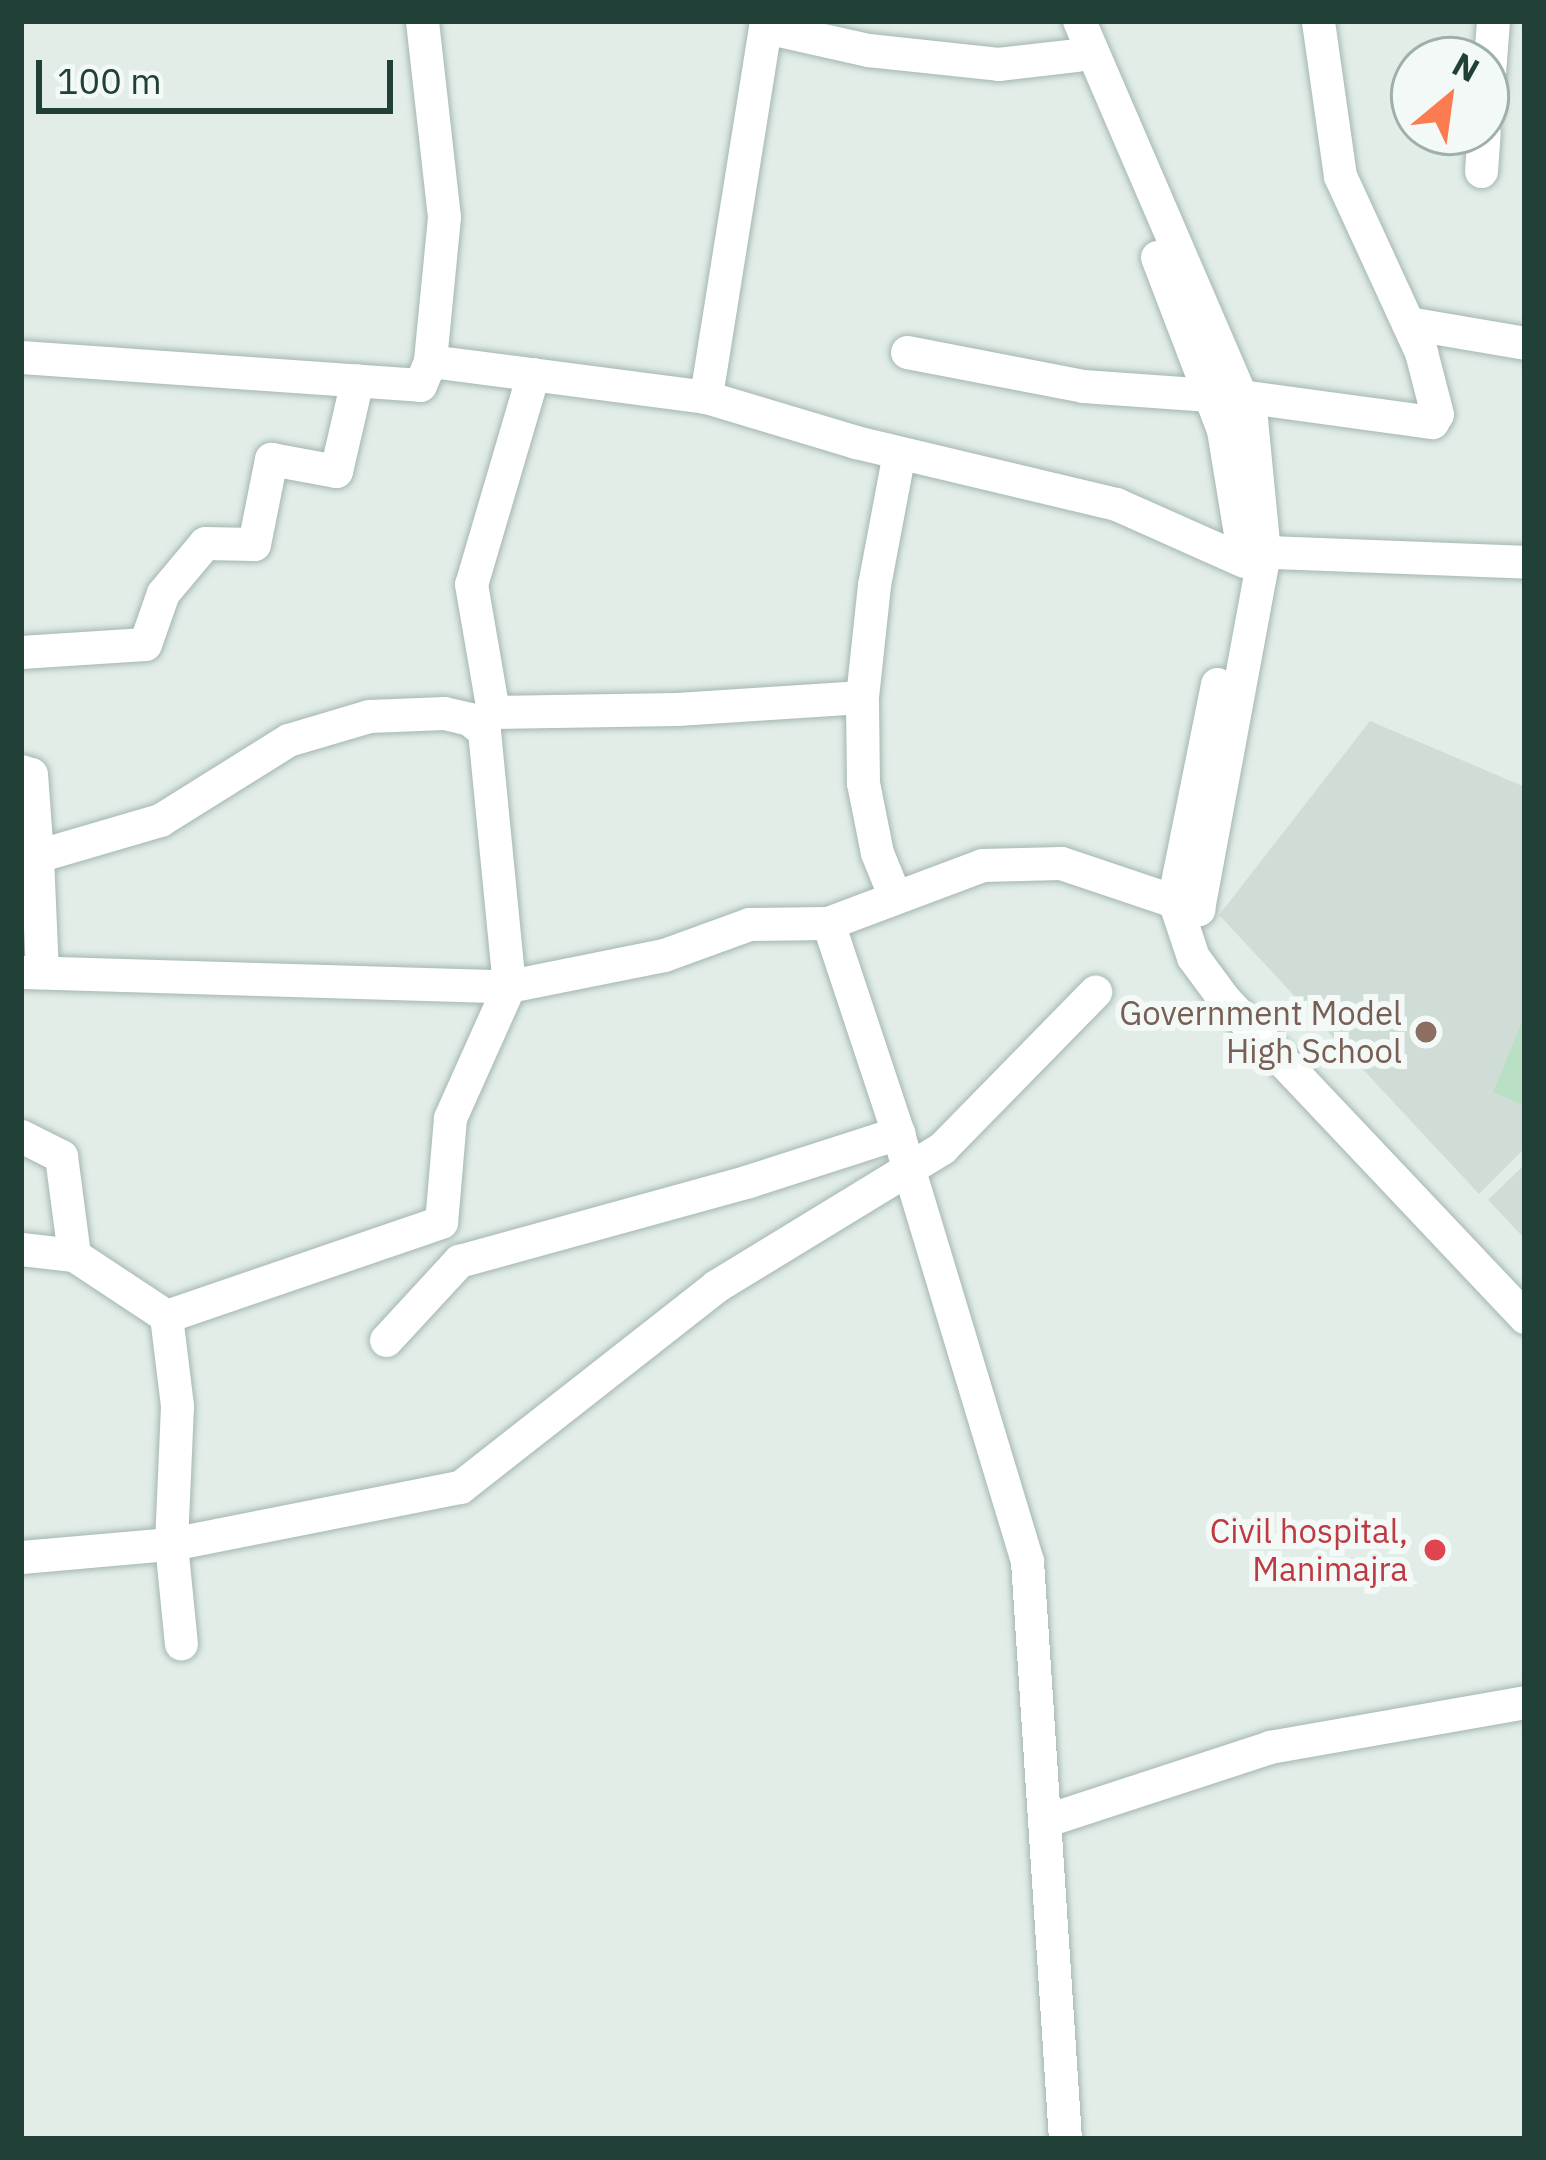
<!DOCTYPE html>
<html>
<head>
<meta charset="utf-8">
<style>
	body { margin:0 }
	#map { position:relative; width:1546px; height:2160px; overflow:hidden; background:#e2ede8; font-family:"IBM Plex Sans",sans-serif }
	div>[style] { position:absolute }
	.built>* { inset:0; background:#d0ddd7 }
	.green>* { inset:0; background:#b9e0c4 }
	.roads { filter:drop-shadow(0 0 3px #a4b6b0) drop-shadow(0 0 3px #a4b6b0) }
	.minor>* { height:33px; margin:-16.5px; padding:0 16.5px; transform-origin:16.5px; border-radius:16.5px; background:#fff }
	.dots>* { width:33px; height:33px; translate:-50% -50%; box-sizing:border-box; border:6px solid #f3f9f6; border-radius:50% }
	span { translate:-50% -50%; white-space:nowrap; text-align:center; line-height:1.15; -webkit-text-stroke:12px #f3f9f6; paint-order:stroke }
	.education-label { font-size:33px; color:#785e54 }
	.right { translate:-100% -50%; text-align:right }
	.health-label { font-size:33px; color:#be3a42 }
	.frame { position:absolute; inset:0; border:24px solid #204038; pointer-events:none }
	.north { position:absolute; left:1390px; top:36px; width:120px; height:120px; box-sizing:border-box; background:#f3f9f6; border:3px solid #9fafaa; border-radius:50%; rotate:29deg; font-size:33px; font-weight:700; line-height:48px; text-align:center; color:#204038 }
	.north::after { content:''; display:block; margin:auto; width:42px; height:54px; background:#fc7c51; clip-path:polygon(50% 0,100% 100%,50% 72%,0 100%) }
	.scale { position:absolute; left:36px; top:60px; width:357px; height:54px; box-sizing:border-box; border:6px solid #204038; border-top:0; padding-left:15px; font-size:36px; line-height:42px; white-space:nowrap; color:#204038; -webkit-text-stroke:9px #f3f9f6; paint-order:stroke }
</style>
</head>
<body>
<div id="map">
	<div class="built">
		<i style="clip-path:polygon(1370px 721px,1525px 787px,1525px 1148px,1479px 1194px,1219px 915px)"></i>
		<i style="clip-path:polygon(1525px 1164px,1525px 1239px,1488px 1200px)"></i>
	</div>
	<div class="green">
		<i style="clip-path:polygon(1525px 1015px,1525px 1106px,1493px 1092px)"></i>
	</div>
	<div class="roads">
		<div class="minor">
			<i style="left:422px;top:21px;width:197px;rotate:83.6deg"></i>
			<i style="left:444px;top:217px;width:145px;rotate:95.6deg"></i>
			<i style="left:430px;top:361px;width:278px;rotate:7.4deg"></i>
			<i style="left:766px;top:21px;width:381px;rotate:99.1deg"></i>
			<i style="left:706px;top:397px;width:157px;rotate:16.7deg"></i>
			<i style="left:856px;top:442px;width:267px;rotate:13.4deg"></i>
			<i style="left:1116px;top:504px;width:140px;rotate:24deg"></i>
			<i style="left:765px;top:27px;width:106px;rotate:12.6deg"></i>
			<i style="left:868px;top:50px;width:131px;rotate:6.1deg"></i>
			<i style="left:998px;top:64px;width:80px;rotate:-6.5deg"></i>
			<i style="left:1486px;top:112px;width:91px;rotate:-85.6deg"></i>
			<i style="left:1481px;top:171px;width:39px;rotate:-86deg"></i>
			<i style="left:1157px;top:257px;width:185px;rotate:69.1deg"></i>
			<i style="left:1223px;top:430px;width:118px;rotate:80.7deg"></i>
			<i style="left:1408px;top:323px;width:119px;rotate:9.7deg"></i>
			<i style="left:907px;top:352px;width:179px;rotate:10.9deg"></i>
			<i style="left:1083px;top:386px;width:127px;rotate:4.1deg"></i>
			<i style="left:21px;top:357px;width:400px;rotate:4deg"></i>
			<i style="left:420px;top:385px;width:26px;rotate:-67deg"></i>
			<i style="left:533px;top:374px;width:219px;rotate:106.4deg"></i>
			<i style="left:471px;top:584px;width:130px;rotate:80.2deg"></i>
			<i style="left:493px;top:712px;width:184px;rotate:-0.9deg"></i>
			<i style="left:677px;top:709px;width:185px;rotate:-3.7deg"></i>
			<i style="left:1241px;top:396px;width:193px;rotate:7.8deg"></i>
			<i style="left:1432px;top:422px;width:9px;rotate:-58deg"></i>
			<i style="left:1437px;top:414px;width:64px;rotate:-104.5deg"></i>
			<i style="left:1421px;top:352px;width:194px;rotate:-114.7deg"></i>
			<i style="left:1340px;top:176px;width:157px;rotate:-98.1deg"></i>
			<i style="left:1245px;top:551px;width:280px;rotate:2.2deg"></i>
			<i style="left:21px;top:652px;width:124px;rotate:-3.7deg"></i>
			<i style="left:145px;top:644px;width:54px;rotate:-70.6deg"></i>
			<i style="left:163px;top:593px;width:65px;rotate:-50deg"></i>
			<i style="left:205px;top:543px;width:49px;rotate:1.2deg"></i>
			<i style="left:254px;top:544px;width:87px;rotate:-78.7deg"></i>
			<i style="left:271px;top:459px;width:66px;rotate:10.5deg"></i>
			<i style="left:336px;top:471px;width:93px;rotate:-77deg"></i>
			<i style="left:1217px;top:684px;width:208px;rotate:101.4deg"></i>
			<i style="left:1176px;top:888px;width:15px;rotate:94deg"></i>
			<i style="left:1175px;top:903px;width:57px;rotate:71.6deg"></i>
			<i style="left:1193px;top:957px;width:52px;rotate:53.6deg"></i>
			<i style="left:1224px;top:999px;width:438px;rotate:46.6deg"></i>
			<i style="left:21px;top:771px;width:10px;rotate:17deg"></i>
			<i style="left:31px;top:774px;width:82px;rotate:85.8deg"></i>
			<i style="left:895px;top:897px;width:48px;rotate:-112.2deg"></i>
			<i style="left:877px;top:853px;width:71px;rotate:-101.3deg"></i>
			<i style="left:863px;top:783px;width:86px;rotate:-90.7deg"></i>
			<i style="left:862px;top:697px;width:113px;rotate:-83.9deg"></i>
			<i style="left:874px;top:585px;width:134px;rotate:-79.3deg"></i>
			<i style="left:23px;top:972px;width:486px;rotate:1.7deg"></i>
			<i style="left:509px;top:986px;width:158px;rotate:-11.3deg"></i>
			<i style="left:664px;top:955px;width:90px;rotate:-20deg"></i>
			<i style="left:749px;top:924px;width:79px;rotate:-0.7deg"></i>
			<i style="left:42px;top:972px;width:116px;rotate:-92.5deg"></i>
			<i style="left:37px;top:856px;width:128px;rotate:-16.3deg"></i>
			<i style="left:160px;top:820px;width:151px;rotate:-32deg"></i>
			<i style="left:288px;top:740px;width:84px;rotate:-16.5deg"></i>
			<i style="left:369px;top:716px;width:75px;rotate:-2.3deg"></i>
			<i style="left:444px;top:713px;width:26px;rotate:13deg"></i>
			<i style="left:469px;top:719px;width:19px;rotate:39deg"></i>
			<i style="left:484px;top:731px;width:256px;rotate:84.4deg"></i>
			<i style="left:509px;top:986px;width:145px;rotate:114.1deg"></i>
			<i style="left:450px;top:1118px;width:104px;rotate:94.9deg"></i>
			<i style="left:441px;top:1222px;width:291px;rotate:161.1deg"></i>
			<i style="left:166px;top:1316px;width:91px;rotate:83deg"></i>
			<i style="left:177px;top:1406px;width:138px;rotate:92.5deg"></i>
			<i style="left:171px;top:1544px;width:295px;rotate:-11.2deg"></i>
			<i style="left:460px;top:1487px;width:325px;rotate:-38.1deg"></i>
			<i style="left:716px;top:1286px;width:265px;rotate:-31.4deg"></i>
			<i style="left:942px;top:1148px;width:219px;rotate:-45.6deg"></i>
			<i style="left:21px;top:1136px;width:45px;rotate:26.6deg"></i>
			<i style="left:61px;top:1156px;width:100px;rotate:82.5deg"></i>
			<i style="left:21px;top:1249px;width:53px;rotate:6.5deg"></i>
			<i style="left:74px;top:1255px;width:110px;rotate:33.5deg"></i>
			<i style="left:386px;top:1340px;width:108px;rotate:-47.3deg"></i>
			<i style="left:459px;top:1261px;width:301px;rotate:-15.4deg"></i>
			<i style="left:749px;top:1181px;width:157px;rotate:-17.9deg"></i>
			<i style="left:21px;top:1557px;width:151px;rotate:-5deg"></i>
			<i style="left:171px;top:1544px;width:100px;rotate:84.3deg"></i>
			<i style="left:1044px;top:1821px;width:238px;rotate:-18.1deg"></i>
			<i style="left:1270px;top:1747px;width:259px;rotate:-10deg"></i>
			<i style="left:1065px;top:2139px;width:579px;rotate:-93.76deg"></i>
			<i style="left:1027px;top:1561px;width:447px;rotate:-106.8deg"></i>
			<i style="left:898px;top:1133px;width:221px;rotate:-108.4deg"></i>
			<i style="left:828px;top:923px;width:165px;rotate:-20.6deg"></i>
			<i style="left:982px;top:865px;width:79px;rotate:-1.5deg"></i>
			<i style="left:1061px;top:863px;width:145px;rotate:18.6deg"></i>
			<i style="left:1198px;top:909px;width:363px;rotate:-79.5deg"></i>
			<i style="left:1264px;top:552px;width:133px;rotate:-95.6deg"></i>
			<i style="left:1251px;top:420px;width:434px;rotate:-113.3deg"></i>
		</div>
	</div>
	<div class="dots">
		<i style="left:1426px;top:1032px;background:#8d6e63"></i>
		<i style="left:1435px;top:1550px;background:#e0444e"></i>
	</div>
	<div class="education-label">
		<span class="right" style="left:1402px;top:1032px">Government Model<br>High School</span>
	</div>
	<div class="health-label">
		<span class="right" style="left:1408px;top:1550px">Civil hospital,<br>Manimajra</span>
	</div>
	<div class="frame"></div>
	<div class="north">N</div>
	<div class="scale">100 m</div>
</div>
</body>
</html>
